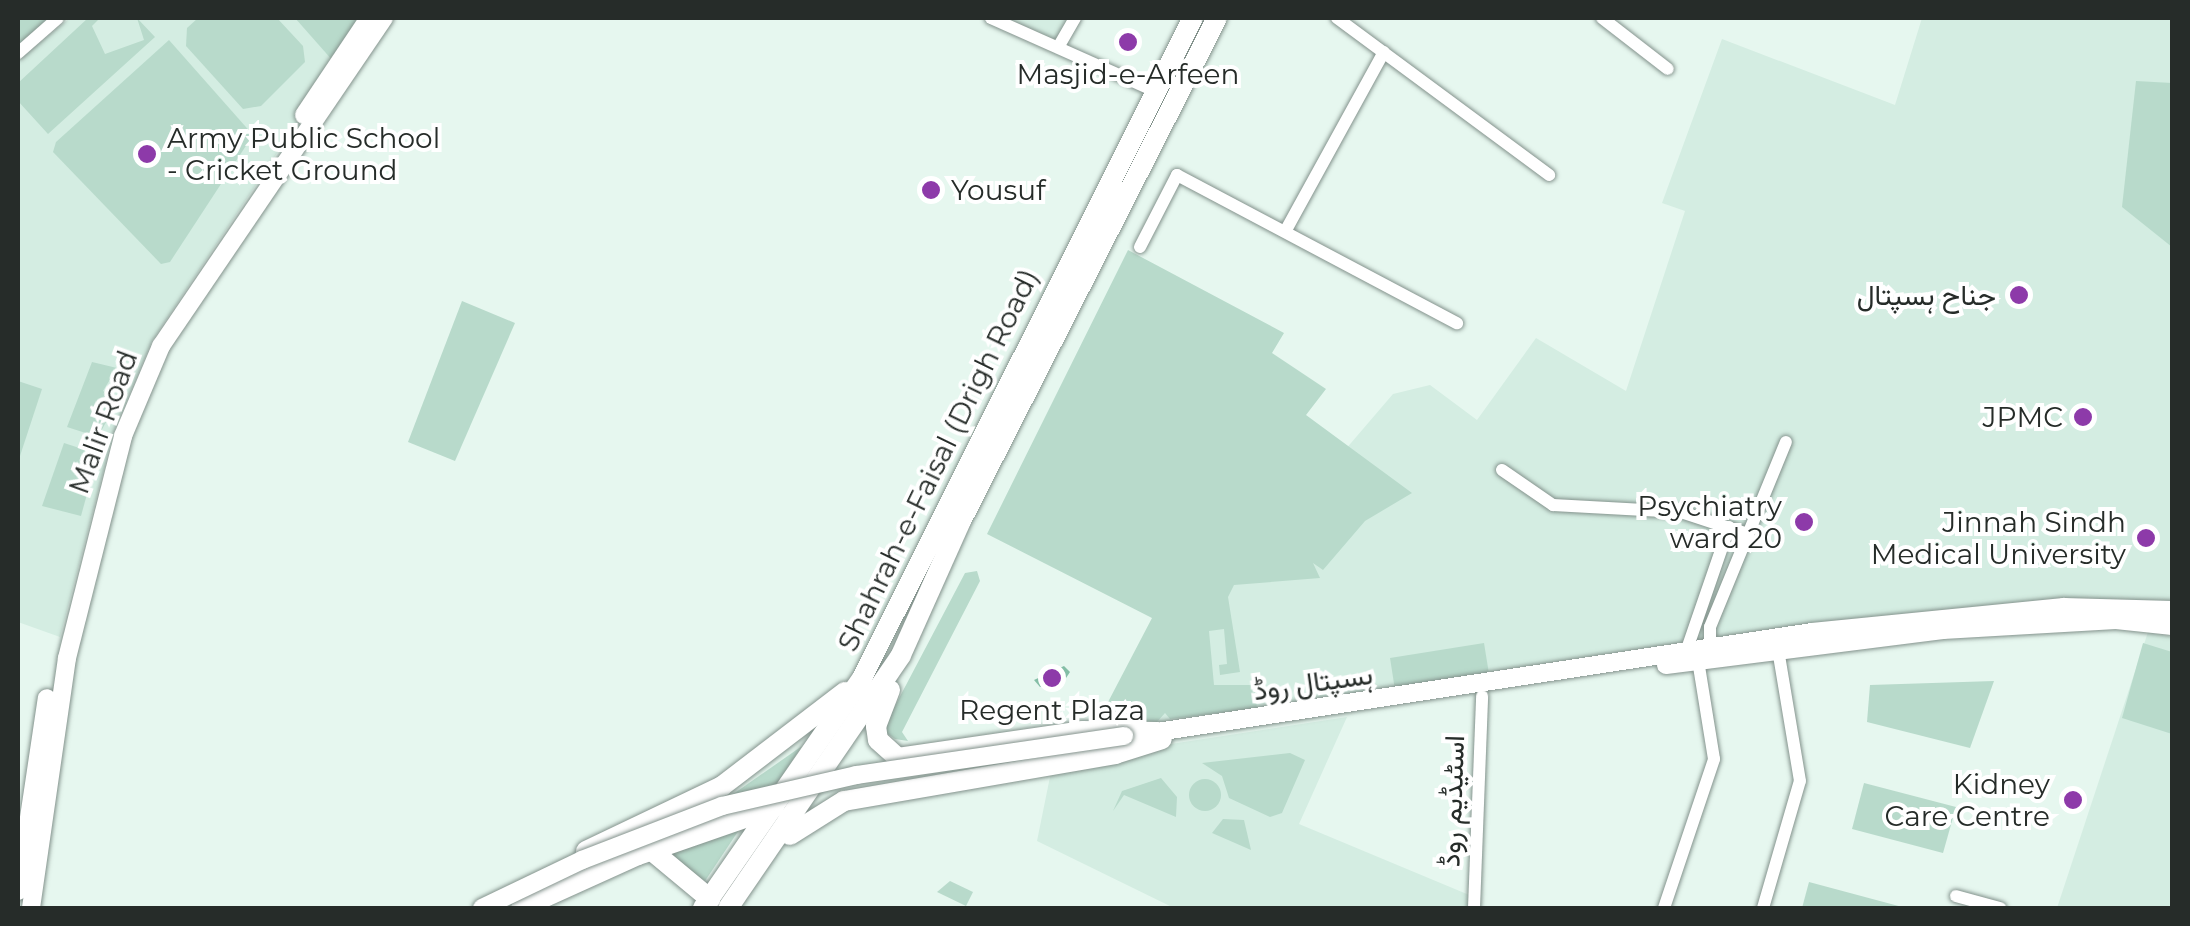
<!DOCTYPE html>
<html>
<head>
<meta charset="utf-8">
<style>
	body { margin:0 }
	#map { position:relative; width:2190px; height:926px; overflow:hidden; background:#e6f7ef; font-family:Montserrat,Vazirmatn,sans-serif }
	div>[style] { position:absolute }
	.built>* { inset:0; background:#d4ede2 }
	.green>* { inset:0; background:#b8dacb }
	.round { border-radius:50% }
	.forest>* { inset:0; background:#84bea6 }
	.roads { filter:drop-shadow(0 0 2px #83928c) drop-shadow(0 0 2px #83928c) }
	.minor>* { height:12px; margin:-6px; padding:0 6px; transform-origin:6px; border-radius:6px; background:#fff }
	.major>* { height:18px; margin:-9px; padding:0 9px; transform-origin:9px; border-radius:9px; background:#fff }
	.highway>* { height:20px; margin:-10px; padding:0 10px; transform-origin:10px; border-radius:10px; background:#fff }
	.bridges { filter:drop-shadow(0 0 2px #83928c) drop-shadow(0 0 2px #83928c) }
	.major-bridge>* { height:18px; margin:-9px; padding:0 9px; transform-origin:9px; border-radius:9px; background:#fff }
	.dots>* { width:28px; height:28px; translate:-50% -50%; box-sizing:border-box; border:5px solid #fff; border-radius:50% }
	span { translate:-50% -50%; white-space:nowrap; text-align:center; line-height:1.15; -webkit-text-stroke:8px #fff; paint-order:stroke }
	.poi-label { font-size:28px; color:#262c29 }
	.left { translate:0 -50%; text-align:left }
	.right { translate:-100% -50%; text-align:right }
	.street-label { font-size:28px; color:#262c29 }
	.frame { position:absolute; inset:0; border:20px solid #262c29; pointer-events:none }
</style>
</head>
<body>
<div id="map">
	<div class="built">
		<i style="clip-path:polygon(70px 18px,367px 18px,152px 341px,113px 434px,60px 637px,18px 622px,18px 61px)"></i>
		<i style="clip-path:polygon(990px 18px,1075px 18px,1060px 44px)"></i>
		<i style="clip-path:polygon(1922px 18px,2172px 18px,2172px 610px,2064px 607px,1158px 732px,1156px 719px,1242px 528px,1345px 450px,1393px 394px,1430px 385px,1477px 420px,1536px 338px,1626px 391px,1685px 211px,1662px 203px,1722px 39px,1895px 105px)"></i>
		<i style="clip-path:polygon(2148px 632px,2172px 637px,2172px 908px,2057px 908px)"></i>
		<i style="clip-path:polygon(1347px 717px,1299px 824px,1474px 897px,1474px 908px,1174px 908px,1037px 841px,1053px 762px)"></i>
	</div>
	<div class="green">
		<i style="clip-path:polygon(18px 18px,52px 18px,18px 47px)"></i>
		<i style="clip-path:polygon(88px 18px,100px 18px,92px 26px,105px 54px,144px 40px,137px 18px,155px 37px,48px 134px,18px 101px,18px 83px)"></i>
		<i style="clip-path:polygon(198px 18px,277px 18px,303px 46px,305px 62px,261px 106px,243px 109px,186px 46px,187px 28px)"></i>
		<i style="clip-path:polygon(295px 18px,369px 18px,333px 61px)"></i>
		<i style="clip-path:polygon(169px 40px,253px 135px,170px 262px,161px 264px,53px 152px,56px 142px)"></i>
		<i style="clip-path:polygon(2136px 81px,2172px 83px,2172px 247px,2122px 207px)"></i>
		<i style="clip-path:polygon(1128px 250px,1284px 333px,1272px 353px,1326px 389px,1306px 415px,1412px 493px,1365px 521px,1323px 570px,1313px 563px,1320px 578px,1234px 585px,1228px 597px,1240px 672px,1220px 675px,1219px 665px,1227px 664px,1224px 629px,1209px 631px,1214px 685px,1254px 685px,1257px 708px,1170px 719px,1165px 713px,1157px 722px,1117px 729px,1107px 704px,1152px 618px,987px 534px)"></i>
		<i style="clip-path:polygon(462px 301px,515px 323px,455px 461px,408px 442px)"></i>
		<i style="clip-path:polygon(92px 362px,117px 368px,103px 391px,119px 398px,98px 437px,67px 427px)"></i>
		<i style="clip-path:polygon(18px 381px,42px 389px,18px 462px)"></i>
		<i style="clip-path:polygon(64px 443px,98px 454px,81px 516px,42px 506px)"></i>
		<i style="clip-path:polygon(977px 571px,980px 581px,902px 732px,908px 741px,895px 739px,885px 732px,886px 723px,965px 573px)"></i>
		<i style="clip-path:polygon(1484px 643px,1489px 674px,1395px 690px,1390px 658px)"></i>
		<i style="clip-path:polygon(2143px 643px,2172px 652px,2172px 734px,2122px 718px)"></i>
		<i style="clip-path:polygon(1994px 681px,1970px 748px,1867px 722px,1870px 685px)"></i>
		<i style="clip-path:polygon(802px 746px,774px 788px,729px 797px)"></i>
		<i style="clip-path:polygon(1290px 753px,1305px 760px,1282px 813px,1270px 817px,1229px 798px,1222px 776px,1202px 763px)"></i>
		<i style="clip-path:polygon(1161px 778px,1177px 797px,1176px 817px,1124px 795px,1113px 811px,1122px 791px)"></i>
		<i class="round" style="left:1189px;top:779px;width:32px;height:32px"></i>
		<i style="clip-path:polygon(1864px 783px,1956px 807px,1943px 853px,1852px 829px)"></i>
		<i style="clip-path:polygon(1223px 819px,1244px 820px,1251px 850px,1212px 833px)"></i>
		<i style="clip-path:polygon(745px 821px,705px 881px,663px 854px)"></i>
		<i style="clip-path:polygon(950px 881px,973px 892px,966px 906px,937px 892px)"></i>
		<i style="clip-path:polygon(1809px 882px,1906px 908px,1802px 908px)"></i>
	</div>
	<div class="forest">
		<i style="clip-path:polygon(1064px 666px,1070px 672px,1064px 681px,1040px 687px,1034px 680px)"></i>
	</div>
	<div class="roads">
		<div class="minor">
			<i style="left:991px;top:18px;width:180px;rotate:24deg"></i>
			<i style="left:1337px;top:18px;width:264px;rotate:36.5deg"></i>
			<i style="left:1602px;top:18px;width:83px;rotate:37.7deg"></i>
			<i style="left:1060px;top:44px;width:30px;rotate:-60deg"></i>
			<i style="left:18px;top:53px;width:53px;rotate:-41.2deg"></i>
			<i style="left:1286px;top:230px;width:203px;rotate:-61.2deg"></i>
			<i style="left:1140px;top:247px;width:81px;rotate:-62.8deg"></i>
			<i style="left:1177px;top:175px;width:317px;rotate:27.9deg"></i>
			<i style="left:1502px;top:470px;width:62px;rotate:34.5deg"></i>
			<i style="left:1553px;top:505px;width:128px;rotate:3.1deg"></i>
			<i style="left:1681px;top:512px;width:71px;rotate:18.2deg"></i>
			<i style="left:1710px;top:646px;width:19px;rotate:-90deg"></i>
			<i style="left:1710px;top:627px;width:200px;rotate:-67.7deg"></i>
			<i style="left:1687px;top:649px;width:129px;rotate:-71deg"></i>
			<i style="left:1956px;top:896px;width:46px;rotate:15.3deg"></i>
			<i style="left:1474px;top:908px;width:212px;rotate:-87.8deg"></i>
			<i style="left:1664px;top:908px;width:157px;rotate:-71.4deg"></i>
			<i style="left:1714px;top:759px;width:100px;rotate:-99.2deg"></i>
			<i style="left:1763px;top:908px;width:132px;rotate:-73.8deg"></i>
			<i style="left:1800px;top:781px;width:133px;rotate:-99.5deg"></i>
		</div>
		<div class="major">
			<i style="left:304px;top:115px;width:117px;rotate:-56.2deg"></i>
			<i style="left:1666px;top:665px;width:279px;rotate:-7.2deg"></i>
			<i style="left:1943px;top:630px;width:173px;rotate:-3.3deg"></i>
			<i style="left:2116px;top:620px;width:56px;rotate:6.1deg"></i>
			<i style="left:1144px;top:734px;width:676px;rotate:-8.68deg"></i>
			<i style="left:1812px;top:632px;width:253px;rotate:-5.7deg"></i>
			<i style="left:2064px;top:607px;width:108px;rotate:1.6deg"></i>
			<i style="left:18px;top:891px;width:195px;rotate:-81.5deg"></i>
			<i style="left:31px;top:908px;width:253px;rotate:-81.8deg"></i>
			<i style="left:67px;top:658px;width:229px;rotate:-75.8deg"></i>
			<i style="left:123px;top:436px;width:98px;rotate:-67.1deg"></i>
			<i style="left:161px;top:346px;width:397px;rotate:-55.8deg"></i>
		</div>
		<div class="highway">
			<i style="left:890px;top:690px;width:39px;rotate:111deg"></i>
			<i style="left:876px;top:726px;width:14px;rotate:82deg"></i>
			<i style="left:878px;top:740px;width:27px;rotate:42deg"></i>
			<i style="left:898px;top:758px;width:186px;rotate:-8.3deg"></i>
			<i style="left:1082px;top:731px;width:76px;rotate:0.8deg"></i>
			<i style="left:790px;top:835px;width:64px;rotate:-32.2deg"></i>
			<i style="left:844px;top:801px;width:275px;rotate:-9.8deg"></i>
			<i style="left:1115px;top:754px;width:49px;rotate:-17.7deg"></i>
			<i style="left:651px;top:850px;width:77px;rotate:39.7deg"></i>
			<i style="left:586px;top:851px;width:151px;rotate:-25.5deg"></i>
			<i style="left:722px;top:786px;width:155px;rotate:-37.4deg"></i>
			<i style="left:521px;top:908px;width:128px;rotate:-24.4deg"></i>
			<i style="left:638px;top:855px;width:144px;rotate:-19.1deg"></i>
			<i style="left:703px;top:908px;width:280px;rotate:-55.3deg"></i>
			<i style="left:862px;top:678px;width:738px;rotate:-63.37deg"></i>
			<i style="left:728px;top:908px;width:306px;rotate:-55.6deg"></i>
			<i style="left:901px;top:655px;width:147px;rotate:-65.9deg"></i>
			<i style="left:961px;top:521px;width:564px;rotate:-63.03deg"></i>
		</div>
	</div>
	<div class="bridges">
		<div class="major-bridge">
			<i style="left:482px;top:908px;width:111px;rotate:-25.6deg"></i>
			<i style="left:582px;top:860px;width:150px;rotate:-21.1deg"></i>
			<i style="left:722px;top:806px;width:138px;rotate:-13deg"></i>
			<i style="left:856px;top:775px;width:271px;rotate:-8.3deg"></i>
		</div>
	</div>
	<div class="dots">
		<i style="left:1128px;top:42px;background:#8d3aa9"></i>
		<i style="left:147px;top:154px;background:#8d3aa9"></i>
		<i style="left:931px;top:190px;background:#8d3aa9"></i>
		<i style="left:2019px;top:295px;background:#8d3aa9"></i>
		<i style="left:2083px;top:417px;background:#8d3aa9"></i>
		<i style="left:1804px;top:522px;background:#8d3aa9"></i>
		<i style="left:2146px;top:538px;background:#8d3aa9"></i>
		<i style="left:1052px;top:678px;background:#8d3aa9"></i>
		<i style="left:2073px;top:800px;background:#8d3aa9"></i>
	</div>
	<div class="poi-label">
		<span style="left:1128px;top:74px">Masjid-e-Arfeen</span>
		<span class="left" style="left:167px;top:154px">Army Public School<br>- Cricket Ground</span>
		<span class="left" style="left:951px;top:190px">Yousuf</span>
		<span class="right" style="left:1996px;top:295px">جناح ہسپتال</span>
		<span class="right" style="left:2063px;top:417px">JPMC</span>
		<span class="right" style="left:1782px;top:522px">Psychiatry<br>ward 20</span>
		<span class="right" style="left:2126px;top:538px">Jinnah Sindh<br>Medical University</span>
		<span style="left:1052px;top:710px">Regent Plaza</span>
		<span class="right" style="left:2050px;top:800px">Kidney<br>Care Centre</span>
	</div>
	<div class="street-label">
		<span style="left:103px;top:422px;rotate:-70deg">Malir Road</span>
		<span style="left:938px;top:460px;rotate:-64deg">Shahrah-e-Faisal (Drigh Road)</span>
		<span style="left:1313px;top:682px;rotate:-8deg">ہسپتال روڈ</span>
		<span style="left:1452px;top:801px;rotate:-88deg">اسٹیڈیم روڈ</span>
	</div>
	<div class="frame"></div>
</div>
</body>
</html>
